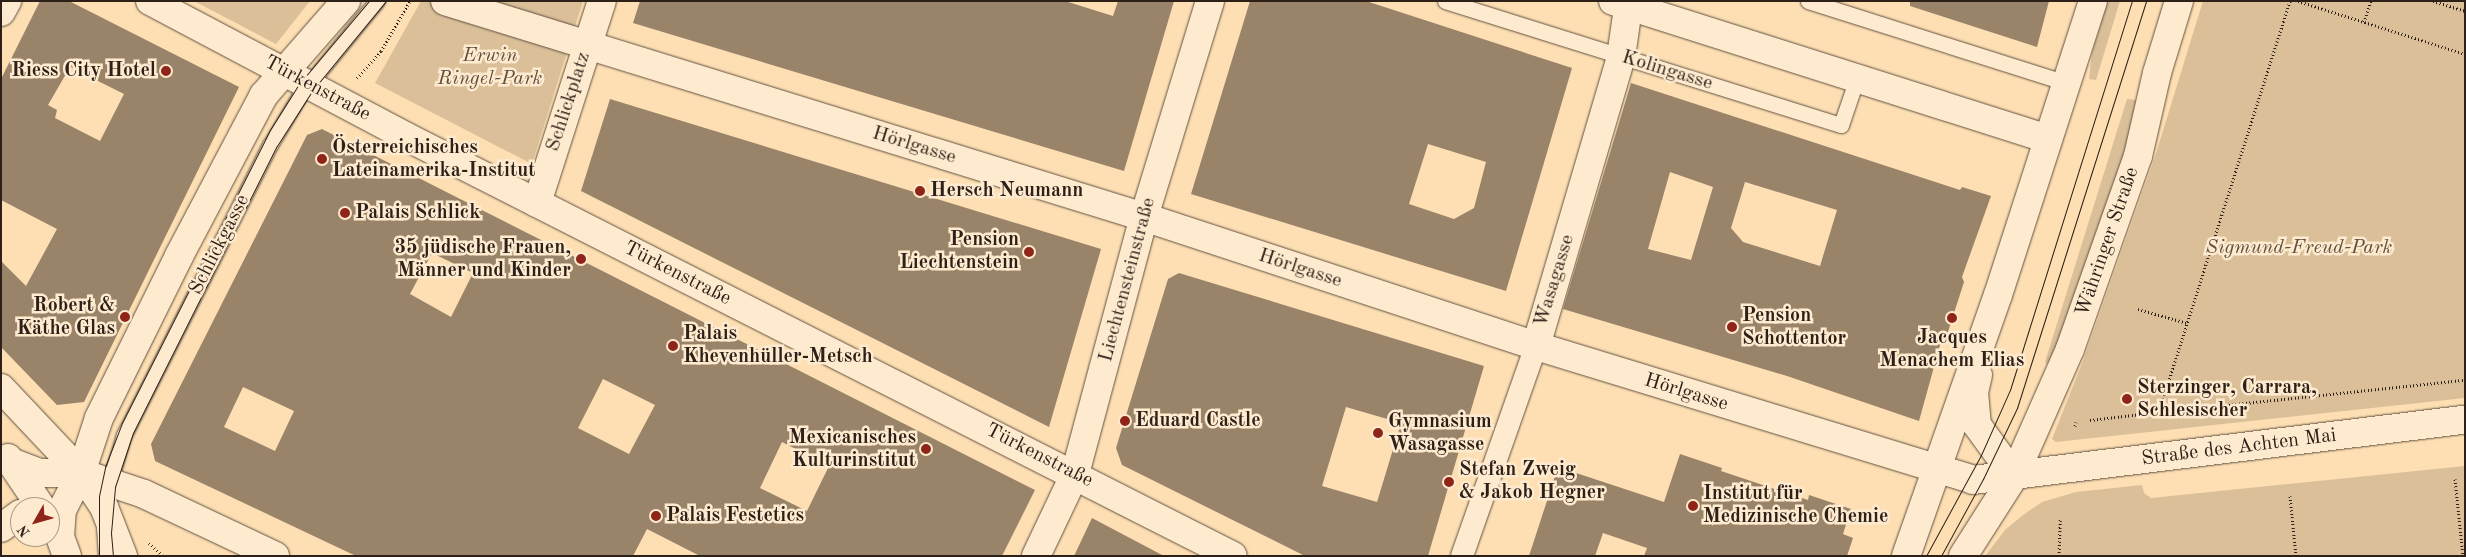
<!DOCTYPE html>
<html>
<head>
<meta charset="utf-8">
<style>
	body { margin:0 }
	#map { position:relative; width:2466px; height:557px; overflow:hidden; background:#fddfb3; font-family:"Old Standard TT",serif }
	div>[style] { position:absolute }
	.green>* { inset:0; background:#dabf99 }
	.building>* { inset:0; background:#998369 }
	.path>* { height:3px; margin-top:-1.5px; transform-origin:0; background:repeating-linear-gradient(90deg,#2d2019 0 1px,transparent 0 3.5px) }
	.roads { filter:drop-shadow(0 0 1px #615040) drop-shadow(0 0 1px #615040) }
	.service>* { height:15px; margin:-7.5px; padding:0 7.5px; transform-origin:7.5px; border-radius:7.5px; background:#feeace }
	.pedestrian>* { height:22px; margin:-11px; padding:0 11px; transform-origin:11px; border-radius:11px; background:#feeace }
	.minor>* { height:28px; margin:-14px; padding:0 14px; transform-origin:14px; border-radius:14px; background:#feeace }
	.tertiary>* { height:28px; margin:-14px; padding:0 14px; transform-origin:14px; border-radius:14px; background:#feeace }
	.secondary>* { height:28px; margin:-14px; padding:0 14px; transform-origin:14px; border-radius:14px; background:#feeace }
	.tram>* { height:1px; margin:-0.5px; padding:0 0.5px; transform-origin:0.5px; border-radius:0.5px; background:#2d2019 }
	.dots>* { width:14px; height:14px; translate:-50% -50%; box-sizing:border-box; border:2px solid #feeace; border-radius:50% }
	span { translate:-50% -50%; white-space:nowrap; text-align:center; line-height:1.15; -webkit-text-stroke:5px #feeace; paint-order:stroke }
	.park-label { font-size:20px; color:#61503f; font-style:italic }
	.poi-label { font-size:20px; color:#2d2019; font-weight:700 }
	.right { translate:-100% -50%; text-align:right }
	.left { translate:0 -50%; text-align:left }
	.street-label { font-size:20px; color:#2d2019 }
	.frame { position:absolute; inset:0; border:2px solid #2d2019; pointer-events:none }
	.north { position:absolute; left:10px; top:497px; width:50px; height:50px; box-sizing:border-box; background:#feeace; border:1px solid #aa9986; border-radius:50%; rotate:232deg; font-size:14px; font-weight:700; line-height:20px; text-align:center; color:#2d2019 }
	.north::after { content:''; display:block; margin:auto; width:18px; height:22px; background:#8f2418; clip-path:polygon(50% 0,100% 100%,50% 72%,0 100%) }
</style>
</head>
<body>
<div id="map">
	<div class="green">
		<i style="clip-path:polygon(194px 1px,310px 1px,276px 44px)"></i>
		<i style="clip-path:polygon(421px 1px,583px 1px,532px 164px,375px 83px)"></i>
		<i style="clip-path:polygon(2107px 1px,2120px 1px,2096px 80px,2089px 79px,2092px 53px)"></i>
		<i style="clip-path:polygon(2203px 1px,2465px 1px,2465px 398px,2056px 442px,2052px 439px,2083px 361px,2154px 160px)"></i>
		<i style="clip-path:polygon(2127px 99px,2136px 100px,2128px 144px,2050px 365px,2045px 362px)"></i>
		<i style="clip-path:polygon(2465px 466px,2465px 556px,1985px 556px,2005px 530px,2023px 515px,2042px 502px,2076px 492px,2142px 485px,2144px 493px,2151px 498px)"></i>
	</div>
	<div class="building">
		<i style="clip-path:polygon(evenodd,40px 1px,69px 1px,239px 87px,84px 402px,57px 405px,1px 347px,1px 261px,26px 286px,57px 229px,1px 200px,1px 79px,40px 1px,70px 67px,124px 94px,100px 141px,55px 118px,57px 110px,48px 105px,70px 67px)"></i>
		<i style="clip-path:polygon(640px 1px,1065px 1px,1113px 16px,1118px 1px,1174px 1px,1124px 171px,633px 23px)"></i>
		<i style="clip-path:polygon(evenodd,1250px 1px,1366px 1px,1572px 68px,1506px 291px,1191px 194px,1250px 1px,1428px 144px,1486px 162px,1474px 208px,1454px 219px,1409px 204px,1428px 144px)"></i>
		<i style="clip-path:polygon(1910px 1px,2049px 1px,2037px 47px,1910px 6px)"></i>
		<i style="clip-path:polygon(evenodd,1631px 83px,1960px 190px,1962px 187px,1991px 196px,1962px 277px,1964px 282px,1947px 335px,1942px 338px,1919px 421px,1787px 376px,1563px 309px,1631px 83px,1670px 172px,1713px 187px,1691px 260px,1648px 249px,1670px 172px,1631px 83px,1745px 182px,1837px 210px,1820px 266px,1743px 242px,1731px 228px,1745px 182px)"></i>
		<i style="clip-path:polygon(610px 99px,1101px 249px,1049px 427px,581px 191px)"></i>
		<i style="clip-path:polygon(evenodd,322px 129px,1035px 490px,1002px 556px,700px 556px,647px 529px,633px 556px,356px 556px,155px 461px,151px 444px,307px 135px,322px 129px,432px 253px,473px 273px,451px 317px,410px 294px,432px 253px,322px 129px,603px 379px,655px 405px,629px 454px,578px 428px,603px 379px,322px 129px,243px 387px,294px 411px,275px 451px,224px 427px,243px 387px,322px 129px,782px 442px,829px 466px,807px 511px,760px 488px,782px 442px)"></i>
		<i style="clip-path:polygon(evenodd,1179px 273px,1484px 366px,1428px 556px,1305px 556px,1122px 465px,1116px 448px,1168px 279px,1179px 273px,1346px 407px,1401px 423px,1377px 502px,1322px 486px,1346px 407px)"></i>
		<i style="clip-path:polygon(1680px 454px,1722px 468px,1721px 471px,1808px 500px,1809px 495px,1851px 509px,1843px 534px,1853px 538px,1847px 556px,1644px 556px,1647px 548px,1603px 533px,1595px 556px,1529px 556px,1558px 467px,1664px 502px)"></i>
		<i style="clip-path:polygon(1092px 518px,1164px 556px,1074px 556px)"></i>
	</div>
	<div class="path">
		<i style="left:2290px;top:1px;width:431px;rotate:107.7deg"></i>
		<i style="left:2159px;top:412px;width:308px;rotate:-6deg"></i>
		<i style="left:2298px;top:1px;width:175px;rotate:17.6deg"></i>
		<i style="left:2433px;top:1px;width:34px;rotate:17deg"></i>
		<i style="left:2364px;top:22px;width:22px;rotate:-72deg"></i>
		<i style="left:357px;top:78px;width:36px;rotate:-48deg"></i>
		<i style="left:381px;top:51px;width:58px;rotate:-59.9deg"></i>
		<i style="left:2138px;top:309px;width:51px;rotate:15.9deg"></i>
		<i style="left:2090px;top:420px;width:69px;rotate:-6.6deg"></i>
		<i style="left:2075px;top:426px;width:4px;rotate:-76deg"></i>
		<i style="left:2455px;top:479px;width:77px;rotate:84.1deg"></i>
		<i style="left:2290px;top:496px;width:60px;rotate:84.3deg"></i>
		<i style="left:149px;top:543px;width:19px;rotate:43deg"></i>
		<i style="left:2059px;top:556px;width:37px;rotate:-88deg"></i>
	</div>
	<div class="roads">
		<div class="service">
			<i style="left:1445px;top:1px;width:415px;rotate:17.4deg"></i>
			<i style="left:1841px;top:125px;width:50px;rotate:-71.2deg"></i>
			<i style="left:1808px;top:1px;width:271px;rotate:17.6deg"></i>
			<i style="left:108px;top:487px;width:54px;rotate:-72.9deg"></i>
			<i style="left:124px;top:435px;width:325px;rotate:-63.3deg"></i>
			<i style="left:270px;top:145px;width:58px;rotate:-59deg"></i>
			<i style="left:300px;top:95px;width:122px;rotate:-50.7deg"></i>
			<i style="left:104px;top:527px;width:29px;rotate:86deg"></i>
		</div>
		<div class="pedestrian">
			<i style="left:1462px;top:556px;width:223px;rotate:-70.6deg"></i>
		</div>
		<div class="minor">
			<i style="left:150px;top:1px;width:289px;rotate:27.9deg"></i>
			<i style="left:405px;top:136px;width:928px;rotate:26.9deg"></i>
			<i style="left:1613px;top:1px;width:456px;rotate:17.6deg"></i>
			<i style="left:1px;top:12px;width:13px;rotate:-61deg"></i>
			<i style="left:537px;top:203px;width:212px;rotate:-72.2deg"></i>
			<i style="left:1536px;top:346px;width:301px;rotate:-73.6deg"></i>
			<i style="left:1621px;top:57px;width:57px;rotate:-81.9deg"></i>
			<i style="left:1px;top:388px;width:117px;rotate:46.7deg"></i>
			<i style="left:8px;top:458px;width:59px;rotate:56deg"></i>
			<i style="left:11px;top:462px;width:31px;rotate:21deg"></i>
			<i style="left:40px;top:473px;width:41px"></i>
			<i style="left:81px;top:473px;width:66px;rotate:18.4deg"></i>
			<i style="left:144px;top:494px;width:145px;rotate:25.3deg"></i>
			<i style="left:1px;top:528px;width:24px;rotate:-36deg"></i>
		</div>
		<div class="tertiary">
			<i style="left:81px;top:473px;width:41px;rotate:55.9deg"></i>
			<i style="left:104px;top:507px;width:53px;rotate:68.8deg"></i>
			<i style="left:67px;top:556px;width:20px;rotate:-110deg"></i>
			<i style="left:60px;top:537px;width:27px;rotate:-86deg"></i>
			<i style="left:62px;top:510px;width:42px;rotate:-62.8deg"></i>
			<i style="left:81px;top:473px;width:58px;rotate:-71.9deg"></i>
			<i style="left:99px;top:418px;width:181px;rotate:-63.7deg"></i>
			<i style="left:179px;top:256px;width:182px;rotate:-62.2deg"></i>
			<i style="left:264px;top:95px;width:125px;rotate:-48.9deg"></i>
			<i style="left:1036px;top:556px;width:91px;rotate:-64.6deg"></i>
			<i style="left:1075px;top:474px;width:266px;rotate:-75deg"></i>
			<i style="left:1144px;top:217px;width:226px;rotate:-73deg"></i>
		</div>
		<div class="secondary">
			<i style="left:445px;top:1px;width:732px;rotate:17.17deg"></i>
			<i style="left:1144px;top:217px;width:413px;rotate:18.2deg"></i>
			<i style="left:1536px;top:346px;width:457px;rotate:17deg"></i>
			<i style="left:1973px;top:480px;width:496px;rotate:-7deg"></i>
			<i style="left:1978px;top:375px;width:17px;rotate:103deg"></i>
			<i style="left:1974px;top:392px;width:33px;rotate:85deg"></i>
			<i style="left:1977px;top:425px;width:63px;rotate:54deg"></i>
			<i style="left:1906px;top:556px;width:277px;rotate:-70.6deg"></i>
			<i style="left:1998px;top:295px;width:309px;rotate:-72.1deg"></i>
			<i style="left:1963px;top:556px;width:95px;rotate:-57.5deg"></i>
			<i style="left:2014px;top:476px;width:139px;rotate:-66.2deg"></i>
			<i style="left:2070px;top:349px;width:205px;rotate:-70.6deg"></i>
			<i style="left:2138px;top:156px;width:85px;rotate:-77.1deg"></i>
			<i style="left:2157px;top:73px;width:75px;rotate:-73deg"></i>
		</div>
	</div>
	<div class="tram">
		<i style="left:99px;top:556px;width:60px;rotate:-90deg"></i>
		<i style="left:99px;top:496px;width:30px;rotate:-78deg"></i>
		<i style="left:105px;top:467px;width:47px;rotate:-68.9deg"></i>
		<i style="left:122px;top:423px;width:328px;rotate:-63.2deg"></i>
		<i style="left:270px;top:130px;width:54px;rotate:-57.8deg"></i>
		<i style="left:299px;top:84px;width:109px;rotate:-49.9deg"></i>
		<i style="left:113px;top:556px;width:23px;rotate:-95deg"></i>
		<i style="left:111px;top:533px;width:46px;rotate:-85deg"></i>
		<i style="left:115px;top:487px;width:57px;rotate:-71.6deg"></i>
		<i style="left:133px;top:433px;width:321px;rotate:-63.4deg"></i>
		<i style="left:277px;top:146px;width:65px;rotate:-57.5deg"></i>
		<i style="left:312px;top:91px;width:117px;rotate:-50.6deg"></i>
		<i style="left:1926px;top:556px;width:115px;rotate:-61.4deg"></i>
		<i style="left:1981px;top:455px;width:71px;rotate:-66deg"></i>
		<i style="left:2010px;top:390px;width:408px;rotate:-72.6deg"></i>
		<i style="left:1941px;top:556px;width:88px;rotate:-61.4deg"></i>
		<i style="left:1983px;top:479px;width:79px;rotate:-64.4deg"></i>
		<i style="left:2017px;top:408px;width:427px;rotate:-72.4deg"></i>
	</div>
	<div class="dots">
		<i style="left:166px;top:71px;background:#8f2418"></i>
		<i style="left:322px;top:159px;background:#8f2418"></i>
		<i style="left:920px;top:191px;background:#8f2418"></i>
		<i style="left:345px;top:213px;background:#8f2418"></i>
		<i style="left:1029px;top:252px;background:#8f2418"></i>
		<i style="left:581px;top:259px;background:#8f2418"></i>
		<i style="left:125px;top:317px;background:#8f2418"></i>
		<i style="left:1952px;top:318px;background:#8f2418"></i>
		<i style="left:1732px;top:327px;background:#8f2418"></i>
		<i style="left:673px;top:346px;background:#8f2418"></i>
		<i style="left:2127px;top:399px;background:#8f2418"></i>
		<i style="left:1125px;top:421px;background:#8f2418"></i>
		<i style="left:1378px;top:433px;background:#8f2418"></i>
		<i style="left:926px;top:449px;background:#8f2418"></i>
		<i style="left:1449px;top:482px;background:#8f2418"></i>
		<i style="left:1693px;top:506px;background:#8f2418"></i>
		<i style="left:656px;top:516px;background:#8f2418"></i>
	</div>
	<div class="park-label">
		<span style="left:490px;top:68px">Erwin<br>Ringel-Park</span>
		<span style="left:2299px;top:248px">Sigmund-Freud-Park</span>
	</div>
	<div class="poi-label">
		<span class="right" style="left:156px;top:71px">Riess City Hotel</span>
		<span class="left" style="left:332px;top:160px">Österreichisches<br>Lateinamerika-Institut</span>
		<span class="left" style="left:930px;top:191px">Hersch Neumann</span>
		<span class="left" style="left:355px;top:213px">Palais Schlick</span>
		<span class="right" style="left:1019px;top:252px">Pension<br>Liechtenstein</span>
		<span class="right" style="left:571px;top:260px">35 jüdische Frauen,<br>Männer und Kinder</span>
		<span class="right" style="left:115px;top:318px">Robert &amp;<br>Käthe Glas</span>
		<span class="left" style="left:1742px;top:328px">Pension<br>Schottentor</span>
		<span class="left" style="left:683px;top:346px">Palais<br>Khevenhüller-Metsch</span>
		<span style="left:1952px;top:350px">Jacques<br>Menachem Elias</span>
		<span class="left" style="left:2137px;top:400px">Sterzinger, Carrara,<br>Schlesischer</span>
		<span class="left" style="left:1135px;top:421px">Eduard Castle</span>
		<span class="left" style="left:1388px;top:434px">Gymnasium<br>Wasagasse</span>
		<span class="right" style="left:916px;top:450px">Mexicanisches<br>Kulturinstitut</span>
		<span class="left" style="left:1459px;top:482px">Stefan Zweig<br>&amp; Jakob Hegner</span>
		<span class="left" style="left:1703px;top:506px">Institut für<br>Medizinische Chemie</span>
		<span class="left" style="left:666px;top:516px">Palais Festetics</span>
	</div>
	<div class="street-label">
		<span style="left:1667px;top:71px;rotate:17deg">Kolingasse</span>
		<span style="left:317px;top:89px;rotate:28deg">Türkenstraße</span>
		<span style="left:569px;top:102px;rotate:-72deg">Schlickplatz</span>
		<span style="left:914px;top:146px;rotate:17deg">Hörlgasse</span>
		<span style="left:2108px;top:242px;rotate:-71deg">Währinger Straße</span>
		<span style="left:220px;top:245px;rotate:-63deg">Schlickgasse</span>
		<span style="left:1300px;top:269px;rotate:18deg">Hörlgasse</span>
		<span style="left:677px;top:274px;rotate:27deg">Türkenstraße</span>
		<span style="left:1128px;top:280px;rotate:-75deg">Liechtensteinstraße</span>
		<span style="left:1555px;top:281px;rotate:-73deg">Wasagasse</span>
		<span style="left:1686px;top:393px;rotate:17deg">Hörlgasse</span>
		<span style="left:2239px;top:448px;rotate:-7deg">Straße des Achten Mai</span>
		<span style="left:1039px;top:456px;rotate:27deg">Türkenstraße</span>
	</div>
	<div class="frame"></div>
	<div class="north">N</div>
</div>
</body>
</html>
